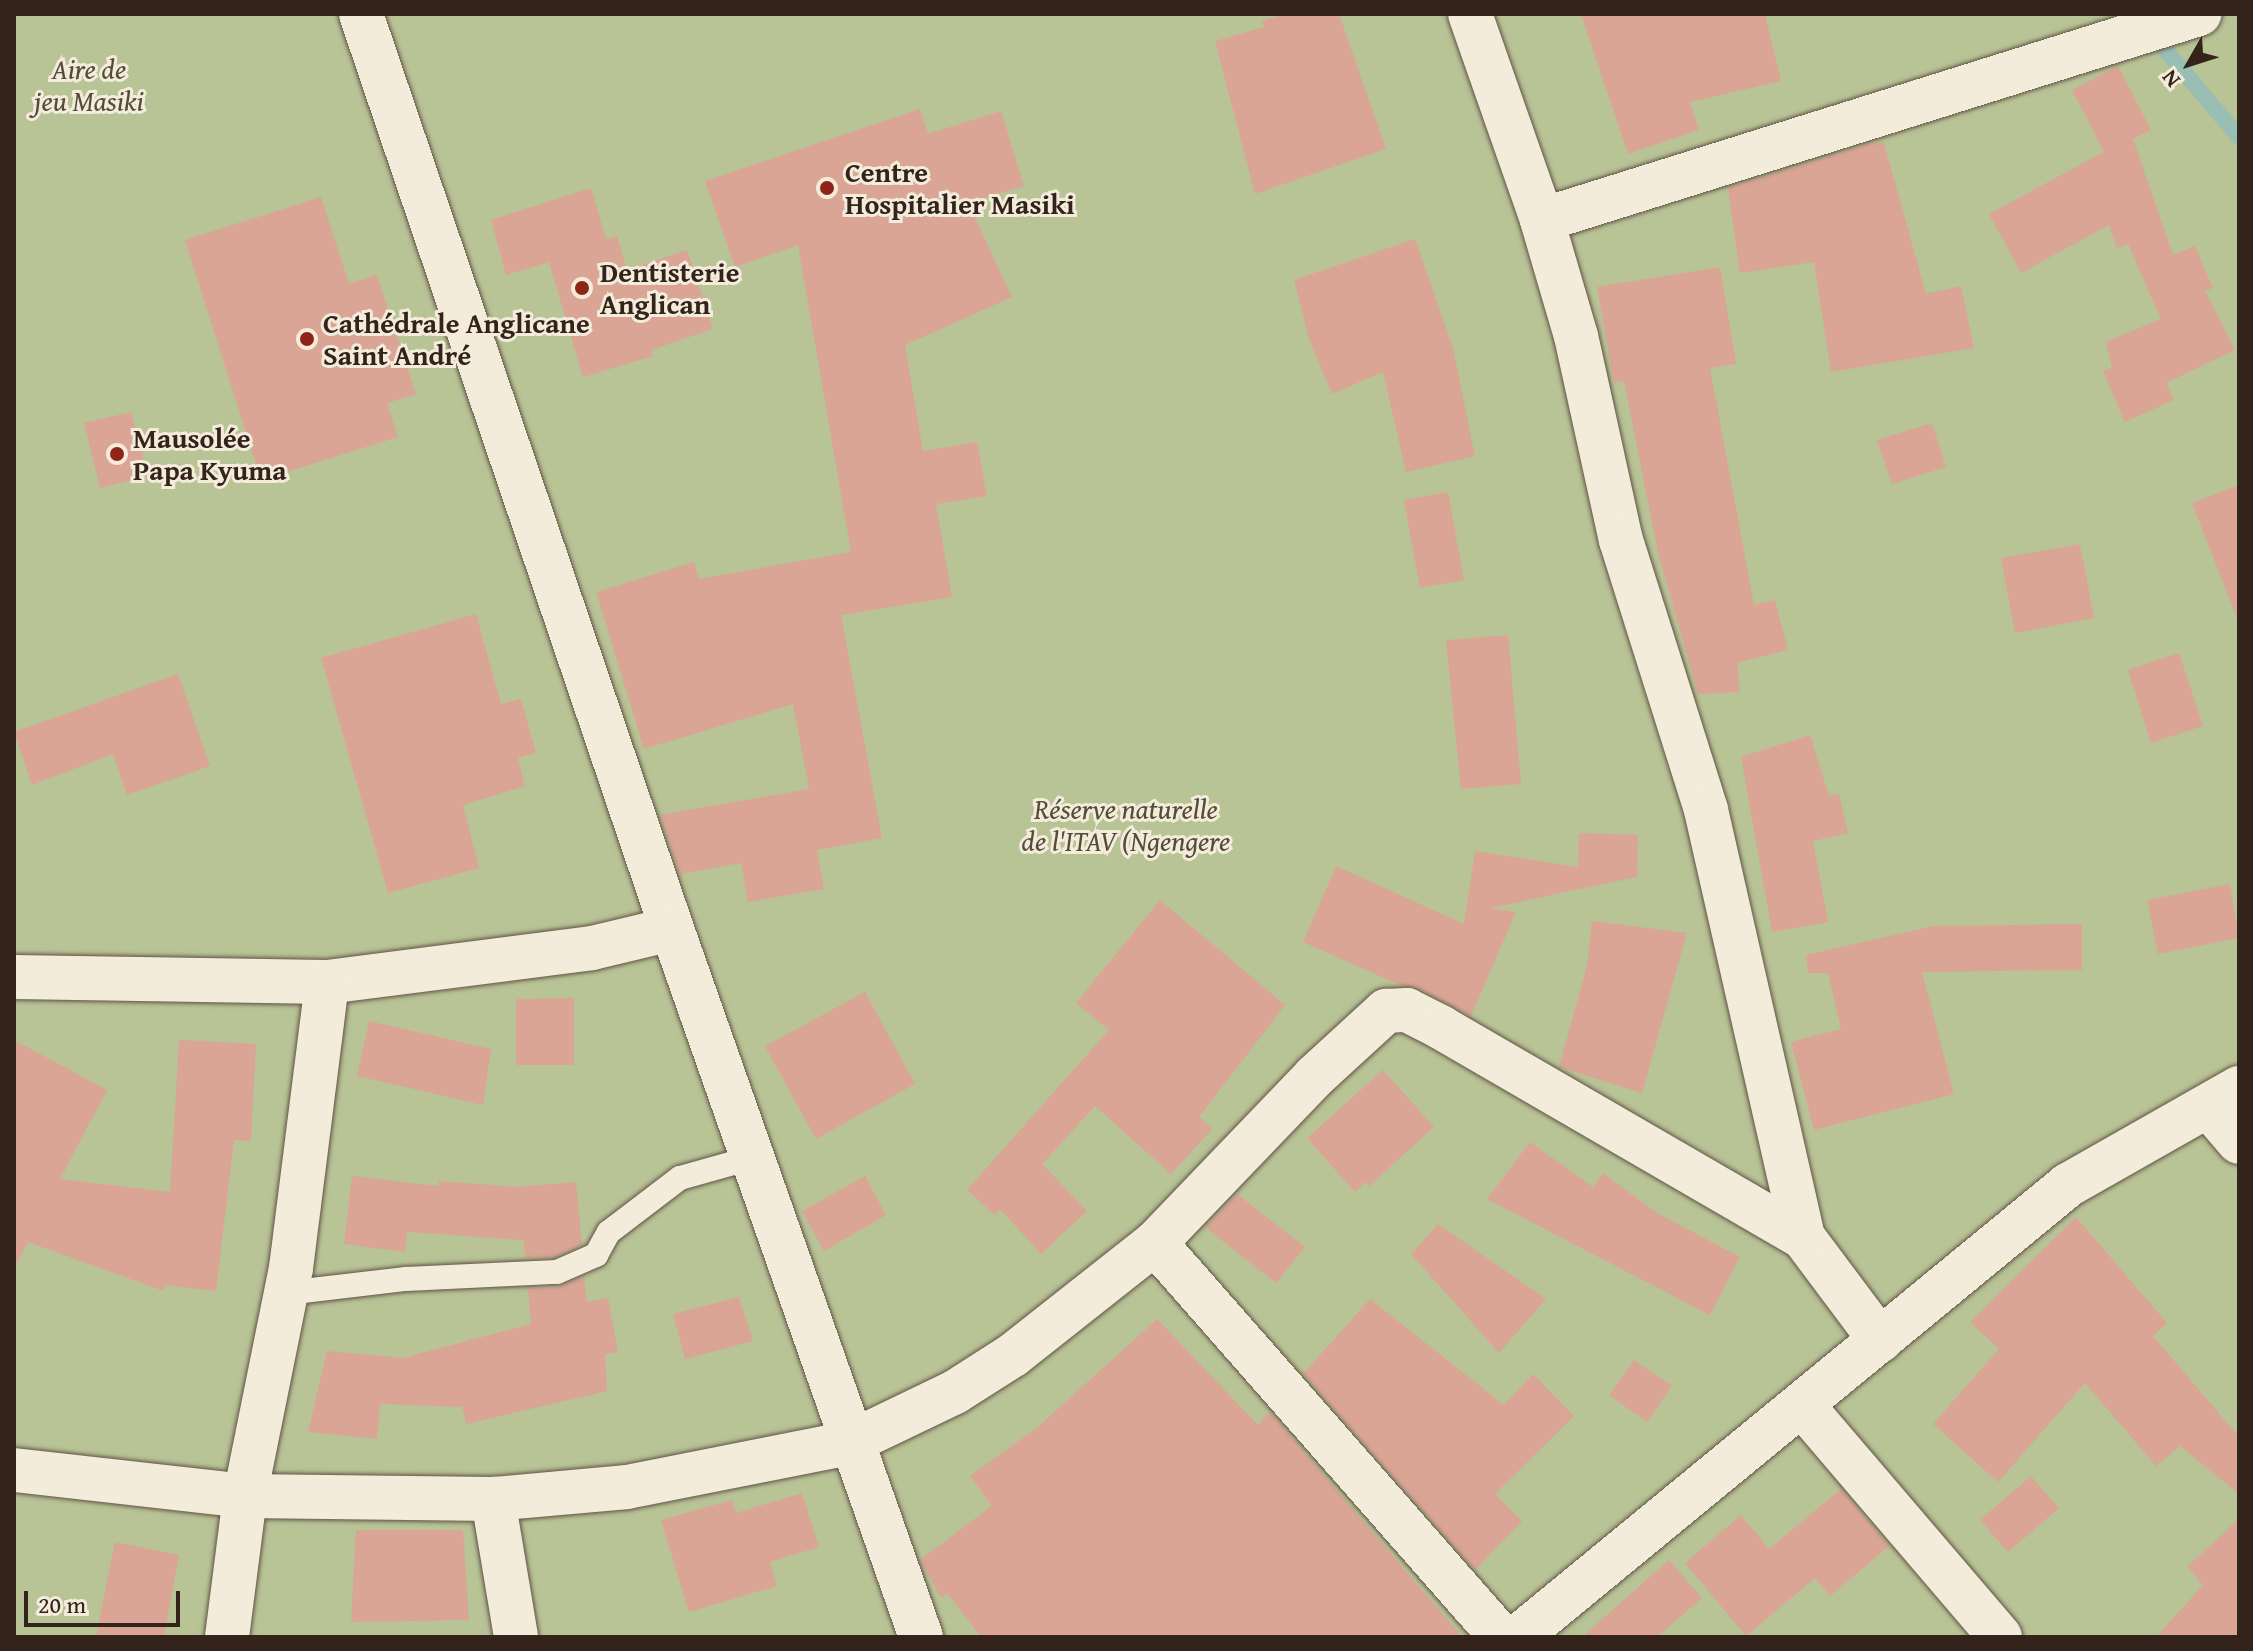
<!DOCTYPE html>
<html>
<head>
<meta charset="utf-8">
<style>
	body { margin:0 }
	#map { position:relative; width:2253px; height:1651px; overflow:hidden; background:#ede2c7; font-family:"Gentium Book Plus",serif }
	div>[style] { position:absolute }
	.green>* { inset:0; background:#b8c396 }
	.stream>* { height:16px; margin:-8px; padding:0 8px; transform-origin:8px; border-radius:8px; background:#99beb3 }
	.building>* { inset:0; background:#daa595 }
	.roads { filter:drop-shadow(0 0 2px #625345) drop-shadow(0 0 2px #625345) }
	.service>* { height:24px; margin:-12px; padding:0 12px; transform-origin:12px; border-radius:12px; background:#f3ecdb }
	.minor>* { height:44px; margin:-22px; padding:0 22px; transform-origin:22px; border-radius:22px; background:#f3ecdb }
	.dots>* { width:22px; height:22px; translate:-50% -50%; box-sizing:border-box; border:4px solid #f3ecdb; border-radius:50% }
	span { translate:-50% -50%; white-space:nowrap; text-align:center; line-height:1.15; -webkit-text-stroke:6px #f3ecdb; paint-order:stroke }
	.park-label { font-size:28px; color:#544b39; font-style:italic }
	.poi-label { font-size:28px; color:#33231a; font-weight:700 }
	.left { translate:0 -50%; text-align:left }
	.frame { position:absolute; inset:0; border:16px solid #33231a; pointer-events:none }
	.north { position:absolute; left:2149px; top:24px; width:80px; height:80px; -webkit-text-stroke:6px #f3ecdb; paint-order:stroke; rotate:231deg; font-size:22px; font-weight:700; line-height:32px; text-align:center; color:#33231a }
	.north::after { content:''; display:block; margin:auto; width:28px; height:36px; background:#33231a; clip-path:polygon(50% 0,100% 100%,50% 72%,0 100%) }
	.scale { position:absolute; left:24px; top:1591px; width:156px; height:36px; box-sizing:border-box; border:4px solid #33231a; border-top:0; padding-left:10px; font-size:24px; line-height:28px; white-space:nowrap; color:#33231a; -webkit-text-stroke:6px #f3ecdb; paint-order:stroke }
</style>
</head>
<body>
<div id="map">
	<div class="green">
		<i style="clip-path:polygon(14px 14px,2239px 14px,2239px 1637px,14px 1637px)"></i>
	</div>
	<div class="stream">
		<i style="left:2151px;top:33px;width:136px;rotate:49.8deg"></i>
	</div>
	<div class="building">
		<i style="clip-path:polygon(1284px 14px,1339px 14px,1386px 149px,1255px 194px,1215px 41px,1264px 27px,1262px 21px)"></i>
		<i style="clip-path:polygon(1581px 14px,1765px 14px,1781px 81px,1690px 102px,1699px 130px,1628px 154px)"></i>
		<i style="clip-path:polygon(2118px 66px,2151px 130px,2133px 139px,2173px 255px,2195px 246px,2213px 288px,2205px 291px,2235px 350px,2166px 383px,2174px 400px,2125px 422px,2103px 371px,2112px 368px,2106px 342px,2161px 319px,2128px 244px,2117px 248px,2109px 225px,2021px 273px,1989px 214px,2104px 152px,2072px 90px)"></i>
		<i style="clip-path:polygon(920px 109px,928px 134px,1001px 111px,1024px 186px,968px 203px,1012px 297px,905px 345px,923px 451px,977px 442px,987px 496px,936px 504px,952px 597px,841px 615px,882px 838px,817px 850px,824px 889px,748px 902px,741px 863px,680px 874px,660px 815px,809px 789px,793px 704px,644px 749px,596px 592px,694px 562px,699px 579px,851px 552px,798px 245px,735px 267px,705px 181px)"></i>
		<i style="clip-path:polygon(1871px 143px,1884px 143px,1926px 294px,1961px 286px,1974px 348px,1831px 372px,1814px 262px,1740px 273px,1728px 188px)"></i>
		<i style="clip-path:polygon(591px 188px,606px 239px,617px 236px,627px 270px,687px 250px,713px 329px,651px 350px,653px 356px,583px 377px,549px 262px,506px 275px,491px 220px)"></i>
		<i style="clip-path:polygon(321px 197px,349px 284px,377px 275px,416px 394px,387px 403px,398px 437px,261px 480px,185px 240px)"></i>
		<i style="clip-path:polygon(1415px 239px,1453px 348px,1475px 456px,1406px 472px,1383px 372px,1332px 394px,1309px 339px,1294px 280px)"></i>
		<i style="clip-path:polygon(1720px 267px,1736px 364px,1710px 368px,1754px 605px,1775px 600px,1788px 650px,1737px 663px,1740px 692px,1698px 694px,1658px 553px,1624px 381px,1614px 383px,1597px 287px)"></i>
		<i style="clip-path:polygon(131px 412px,148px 476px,100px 488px,84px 423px)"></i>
		<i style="clip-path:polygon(1932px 423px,1946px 467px,1892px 484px,1877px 440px)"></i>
		<i style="clip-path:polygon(2239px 485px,2239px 615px,2236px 616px,2192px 503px)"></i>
		<i style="clip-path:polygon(1448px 492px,1464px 580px,1420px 588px,1404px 500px)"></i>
		<i style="clip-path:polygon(2080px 544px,2094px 618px,2015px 633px,2001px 558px)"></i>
		<i style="clip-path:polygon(476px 614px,501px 704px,521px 699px,536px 753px,518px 758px,525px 786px,463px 805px,479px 868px,388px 893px,321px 658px)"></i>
		<i style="clip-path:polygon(1508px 635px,1521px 784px,1461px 789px,1446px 640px)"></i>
		<i style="clip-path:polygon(2179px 653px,2203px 726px,2151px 743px,2128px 670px)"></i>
		<i style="clip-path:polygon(178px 674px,210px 766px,127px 795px,113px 754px,32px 785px,14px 732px)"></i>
		<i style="clip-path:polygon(1810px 735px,1829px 796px,1839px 794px,1848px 833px,1813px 841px,1828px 922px,1772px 932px,1741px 757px)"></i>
		<i style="clip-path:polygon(1579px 833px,1638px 835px,1637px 877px,1490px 908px,1516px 912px,1471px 1016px,1418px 988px,1400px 985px,1303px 942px,1336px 866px,1464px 924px,1475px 851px,1578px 867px)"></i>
		<i style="clip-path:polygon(2230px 884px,2239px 938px,2158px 954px,2147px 900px)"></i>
		<i style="clip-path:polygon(1160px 900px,1285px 1005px,1199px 1117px,1212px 1129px,1171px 1174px,1095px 1106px,1042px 1164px,1087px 1211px,1041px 1254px,1000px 1209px,995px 1215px,967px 1190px,1109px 1030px,1076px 1003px)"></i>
		<i style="clip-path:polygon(1592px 921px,1687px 933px,1642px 1093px,1559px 1067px,1587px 966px)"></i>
		<i style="clip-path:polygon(2082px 924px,2082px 970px,1922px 972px,1954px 1094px,1814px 1130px,1791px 1042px,1841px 1029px,1828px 973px,1808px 973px,1806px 955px,1933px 926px)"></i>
		<i style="clip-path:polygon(865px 992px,915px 1084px,816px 1139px,765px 1046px)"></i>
		<i style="clip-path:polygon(574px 998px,574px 1065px,516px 1065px,516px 999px)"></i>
		<i style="clip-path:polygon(369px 1021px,491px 1049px,483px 1105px,357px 1076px)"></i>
		<i style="clip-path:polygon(14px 1040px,107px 1090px,60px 1179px,170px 1192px,179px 1040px,256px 1044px,251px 1141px,234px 1140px,216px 1291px,165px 1285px,164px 1291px,28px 1242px,14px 1268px)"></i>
		<i style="clip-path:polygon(1383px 1070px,1434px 1127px,1369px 1186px,1365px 1182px,1355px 1192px,1307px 1138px)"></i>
		<i style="clip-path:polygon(1530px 1142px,1593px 1187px,1603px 1173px,1657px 1213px,1740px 1257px,1710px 1315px,1487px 1199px)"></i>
		<i style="clip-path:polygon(352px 1176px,438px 1186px,439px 1181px,517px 1187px,576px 1182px,582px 1245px,554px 1257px,525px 1258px,524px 1240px,407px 1232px,405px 1252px,344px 1244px)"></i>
		<i style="clip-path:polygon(865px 1176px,886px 1215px,824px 1251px,802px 1211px)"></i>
		<i style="clip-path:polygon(1237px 1194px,1305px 1247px,1276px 1283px,1205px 1227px)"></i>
		<i style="clip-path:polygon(2076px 1217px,2167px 1323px,2153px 1336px,2239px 1437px,2239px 1494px,2180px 1446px,2156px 1466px,2085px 1383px,1998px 1482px,1933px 1424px,1999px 1349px,1970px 1322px)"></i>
		<i style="clip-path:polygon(1438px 1224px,1546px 1299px,1499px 1353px,1411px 1254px)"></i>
		<i style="clip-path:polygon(584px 1276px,587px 1302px,608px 1298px,618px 1352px,605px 1354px,607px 1391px,466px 1424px,462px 1407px,380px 1404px,377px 1439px,308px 1432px,327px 1351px,403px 1358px,531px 1324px,528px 1288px,558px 1287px)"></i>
		<i style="clip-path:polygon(739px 1297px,753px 1341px,685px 1359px,673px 1314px)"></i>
		<i style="clip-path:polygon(1370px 1299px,1504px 1405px,1533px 1374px,1574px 1416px,1495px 1494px,1522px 1521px,1475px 1570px,1303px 1374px)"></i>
		<i style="clip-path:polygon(1157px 1319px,1258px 1425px,1270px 1412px,1462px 1637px,981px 1637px,947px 1593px,941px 1598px,920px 1560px,992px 1506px,970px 1476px,1039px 1426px)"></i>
		<i style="clip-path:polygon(1634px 1360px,1672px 1386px,1647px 1422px,1609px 1395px)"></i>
		<i style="clip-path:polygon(2031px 1476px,2059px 1508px,2008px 1552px,1980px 1520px)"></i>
		<i style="clip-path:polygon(1841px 1489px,1889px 1546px,1830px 1596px,1815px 1578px,1746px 1636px,1685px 1563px,1741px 1515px,1769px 1549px)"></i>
		<i style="clip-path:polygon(802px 1493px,819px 1547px,770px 1562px,777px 1586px,689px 1612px,661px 1520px,732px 1500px,736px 1513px)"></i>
		<i style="clip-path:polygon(2239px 1519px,2239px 1637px,2156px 1637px,2203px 1585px,2187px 1567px)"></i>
		<i style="clip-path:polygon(356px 1530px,463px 1530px,469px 1620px,351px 1622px)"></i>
		<i style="clip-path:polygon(115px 1542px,179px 1555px,164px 1637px,96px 1637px)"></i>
		<i style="clip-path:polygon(1669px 1560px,1702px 1598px,1657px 1637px,1582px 1637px)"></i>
	</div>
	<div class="roads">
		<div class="service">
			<i style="left:286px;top:1293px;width:121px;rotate:-6.7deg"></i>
			<i style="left:406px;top:1279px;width:151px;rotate:-2.7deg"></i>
			<i style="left:557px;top:1272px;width:43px;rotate:-23.6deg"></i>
			<i style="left:596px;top:1255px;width:26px;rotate:-61deg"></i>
			<i style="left:609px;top:1232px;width:89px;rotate:-37.3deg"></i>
			<i style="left:680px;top:1178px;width:74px;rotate:-15.7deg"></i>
		</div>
		<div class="minor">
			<i style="left:361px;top:14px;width:966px;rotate:71.23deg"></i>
			<i style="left:672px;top:929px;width:751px;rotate:70.62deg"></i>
			<i style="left:1470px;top:14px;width:218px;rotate:70.7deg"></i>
			<i style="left:1542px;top:220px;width:121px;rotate:73.7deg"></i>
			<i style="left:1576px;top:336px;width:209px;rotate:77.6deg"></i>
			<i style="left:1621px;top:540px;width:283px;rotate:72.5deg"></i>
			<i style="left:1706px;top:810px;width:438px;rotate:77.2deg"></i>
			<i style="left:1803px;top:1237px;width:129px;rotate:53.2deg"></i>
			<i style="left:1542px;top:220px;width:689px;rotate:-17.41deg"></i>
			<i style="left:14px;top:977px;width:313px;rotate:0.9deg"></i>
			<i style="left:327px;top:982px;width:267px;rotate:-7.3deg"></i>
			<i style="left:592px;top:948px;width:82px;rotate:-13.4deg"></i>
			<i style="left:2209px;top:1107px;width:46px;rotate:49.4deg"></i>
			<i style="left:1155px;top:1243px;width:524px;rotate:48.71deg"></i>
			<i style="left:1802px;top:1405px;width:305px;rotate:49.5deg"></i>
			<i style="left:14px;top:1470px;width:232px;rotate:6.4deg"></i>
			<i style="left:245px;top:1496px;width:248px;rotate:0.7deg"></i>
			<i style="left:493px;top:1499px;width:135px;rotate:-5.1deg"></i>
			<i style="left:627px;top:1487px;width:226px;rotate:-11.2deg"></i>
			<i style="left:849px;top:1443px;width:118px;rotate:-25.7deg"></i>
			<i style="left:955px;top:1392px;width:69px;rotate:-32.5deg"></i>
			<i style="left:1013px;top:1355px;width:181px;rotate:-38.3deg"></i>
			<i style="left:1155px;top:1243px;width:230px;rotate:-46.2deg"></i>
			<i style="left:1314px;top:1077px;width:98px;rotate:-42.5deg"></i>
			<i style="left:1386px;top:1011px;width:21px;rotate:-3deg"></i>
			<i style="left:1407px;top:1010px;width:39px;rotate:27deg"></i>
			<i style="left:1442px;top:1028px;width:417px;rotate:30.1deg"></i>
			<i style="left:493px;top:1499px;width:140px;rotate:80.5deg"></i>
			<i style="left:227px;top:1637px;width:142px;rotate:-82.7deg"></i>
			<i style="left:245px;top:1496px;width:233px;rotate:-78.6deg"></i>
			<i style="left:291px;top:1268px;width:288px;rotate:-82.8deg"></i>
			<i style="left:1518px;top:1637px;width:712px;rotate:-39.41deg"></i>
			<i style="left:2068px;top:1185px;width:197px;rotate:-29.6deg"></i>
		</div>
	</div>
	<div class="dots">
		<i style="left:827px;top:188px;background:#8f2418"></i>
		<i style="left:582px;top:288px;background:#8f2418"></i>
		<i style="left:307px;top:339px;background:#8f2418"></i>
		<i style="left:117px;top:454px;background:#8f2418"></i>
	</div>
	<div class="park-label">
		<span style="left:89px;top:85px">Aire de<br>jeu Masiki</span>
		<span style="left:1126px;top:825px">Réserve naturelle<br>de l'ITAV (Ngengere</span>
	</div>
	<div class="poi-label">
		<span class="left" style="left:845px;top:188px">Centre<br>Hospitalier Masiki</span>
		<span class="left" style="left:600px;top:288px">Dentisterie<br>Anglican</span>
		<span class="left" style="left:323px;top:339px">Cathédrale Anglicane<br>Saint André</span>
		<span class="left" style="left:133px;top:454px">Mausolée<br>Papa Kyuma</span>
	</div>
	<div class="frame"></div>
	<div class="north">N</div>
	<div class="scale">20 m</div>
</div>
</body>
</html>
